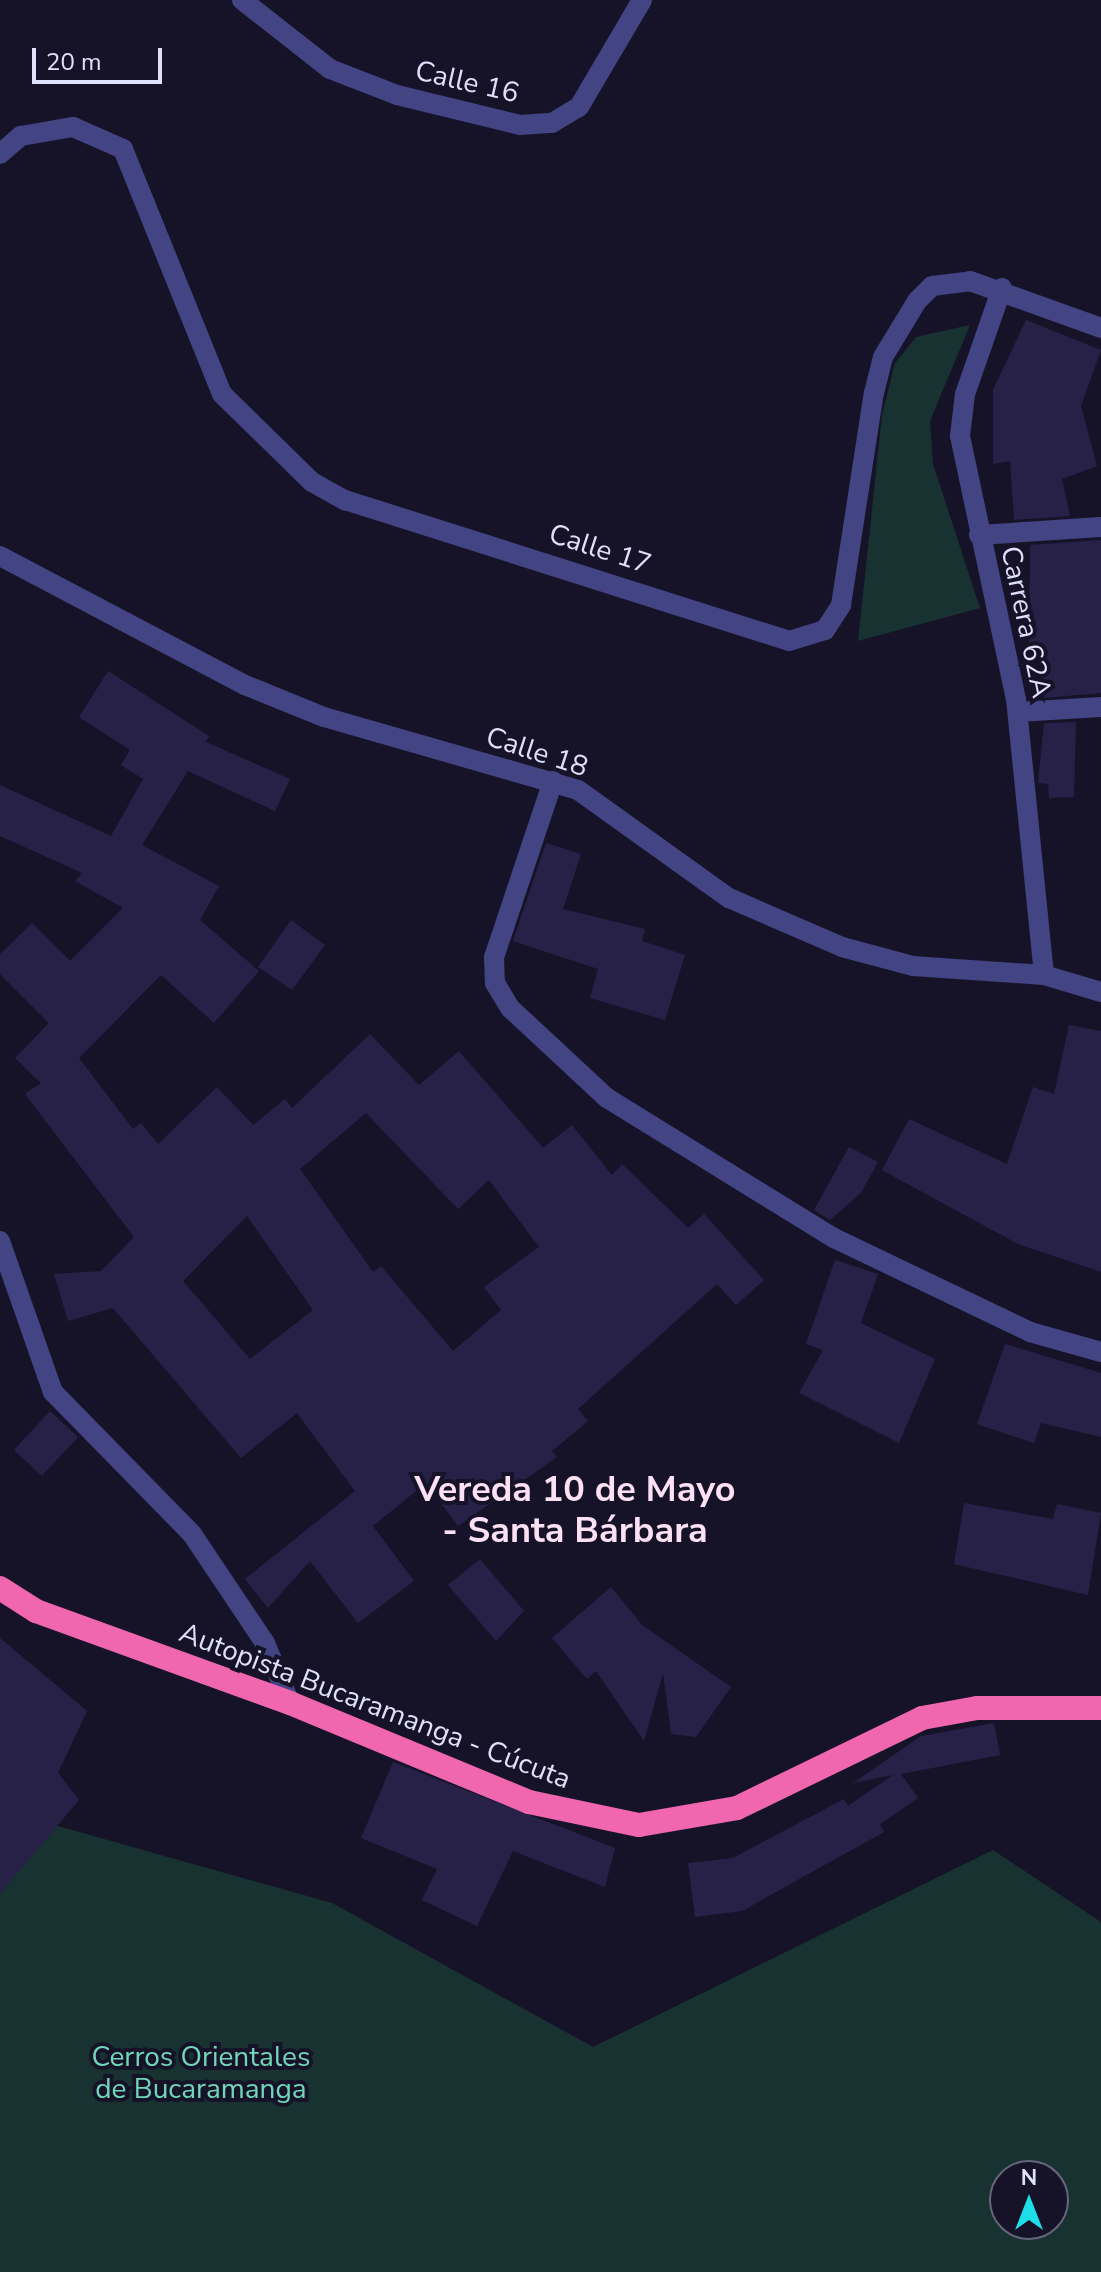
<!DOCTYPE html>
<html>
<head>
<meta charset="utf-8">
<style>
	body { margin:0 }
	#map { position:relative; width:1101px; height:2272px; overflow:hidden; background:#161329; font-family:"Nunito Sans",sans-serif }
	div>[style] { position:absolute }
	.green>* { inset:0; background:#173230 }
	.building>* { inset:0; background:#272148 }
	.lane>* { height:20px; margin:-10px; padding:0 10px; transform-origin:10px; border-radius:10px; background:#434483 }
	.street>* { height:20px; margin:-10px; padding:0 10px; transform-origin:10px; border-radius:10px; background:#434483 }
	.highway>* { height:24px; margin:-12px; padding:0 12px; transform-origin:12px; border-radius:12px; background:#f066af }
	span { translate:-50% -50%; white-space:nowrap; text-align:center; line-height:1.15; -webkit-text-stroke:8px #161329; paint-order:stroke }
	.street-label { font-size:28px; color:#e0dffc }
	.park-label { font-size:28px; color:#70d6b7 }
	.district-label { font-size:36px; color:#fce0f3; font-weight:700 }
	.north { position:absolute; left:989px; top:2160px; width:80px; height:80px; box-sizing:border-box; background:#161329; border:2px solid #67657d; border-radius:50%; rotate:0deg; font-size:22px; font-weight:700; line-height:32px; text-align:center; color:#e0dffc }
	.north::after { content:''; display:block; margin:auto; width:28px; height:36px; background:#1edfe8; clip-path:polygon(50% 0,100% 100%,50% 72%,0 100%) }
	.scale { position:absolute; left:32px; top:48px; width:130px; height:36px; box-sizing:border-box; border:4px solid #e0dffc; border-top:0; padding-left:10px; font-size:24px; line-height:28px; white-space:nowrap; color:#e0dffc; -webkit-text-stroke:6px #161329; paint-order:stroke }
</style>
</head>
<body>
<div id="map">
	<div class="green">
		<i style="clip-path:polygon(970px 325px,930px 421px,933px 464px,980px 608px,858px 641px,882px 415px,895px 363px,916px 337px)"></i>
		<i style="clip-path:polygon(evenodd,0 1794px,33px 1819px,332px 1903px,593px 2047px,993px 1850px,1101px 1922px,1101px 2272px,0 2272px,0 1794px,1005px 2176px,1053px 2176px,1053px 2224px,1005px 2224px,1005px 2176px)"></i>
	</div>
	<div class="building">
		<i style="clip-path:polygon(1026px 320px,1101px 350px,1081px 406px,1097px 466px,1062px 479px,1070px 516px,1014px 520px,1010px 461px,993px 464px,993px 390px)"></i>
		<i style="clip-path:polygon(1101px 540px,1101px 693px,1043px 698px,1040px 652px,1029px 646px,1030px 545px)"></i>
		<i style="clip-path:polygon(evenodd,108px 671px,209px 736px,206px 742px,290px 779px,275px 811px,188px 771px,142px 845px,219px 886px,200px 920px,259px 971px,214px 1023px,161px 975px,79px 1058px,133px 1129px,141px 1123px,158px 1144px,217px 1087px,253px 1125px,285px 1099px,292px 1108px,370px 1034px,419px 1085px,459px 1051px,543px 1148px,572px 1125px,612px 1175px,622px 1164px,688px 1228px,704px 1214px,764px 1280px,736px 1305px,717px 1284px,578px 1409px,588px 1421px,552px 1451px,557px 1457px,458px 1526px,426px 1483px,373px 1526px,414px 1581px,358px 1623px,310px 1561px,268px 1608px,245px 1579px,355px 1491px,297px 1413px,241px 1458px,113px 1308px,68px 1321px,54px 1274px,101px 1271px,134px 1237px,25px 1094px,41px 1083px,15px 1058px,49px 1023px,0 974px,0 954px,32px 923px,70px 961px,123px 908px,75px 881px,82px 873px,0 836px,0 785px,111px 836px,143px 779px,121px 765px,130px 750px,79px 717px,108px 671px,366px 1113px,458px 1209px,489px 1180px,539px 1247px,484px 1287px,501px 1310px,453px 1351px,381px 1266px,373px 1272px,300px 1169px,366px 1113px,108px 671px,247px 1216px,313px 1310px,250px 1359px,183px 1281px,247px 1216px)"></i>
		<i style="clip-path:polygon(1076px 722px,1074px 797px,1049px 798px,1048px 784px,1038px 783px,1044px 723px)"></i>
		<i style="clip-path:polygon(546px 843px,581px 854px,563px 909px,645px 929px,642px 941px,685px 955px,665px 1020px,590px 998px,598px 969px,513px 941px)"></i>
		<i style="clip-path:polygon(291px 920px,325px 945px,292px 990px,258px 967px)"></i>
		<i style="clip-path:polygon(1069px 1025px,1101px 1031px,1101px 1272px,1018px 1244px,882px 1170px,909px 1119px,1007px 1164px,1033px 1087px,1054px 1094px)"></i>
		<i style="clip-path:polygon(849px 1147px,878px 1162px,861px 1193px,830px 1220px,814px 1210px)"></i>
		<i style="clip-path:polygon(835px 1260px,878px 1274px,861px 1323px,935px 1359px,899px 1443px,799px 1393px,823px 1350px,806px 1344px)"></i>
		<i style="clip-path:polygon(1005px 1344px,1101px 1373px,1101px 1437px,1041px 1423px,1034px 1443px,977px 1424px)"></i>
		<i style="clip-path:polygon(50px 1411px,78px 1437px,42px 1476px,14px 1450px)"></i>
		<i style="clip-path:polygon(964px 1503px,1053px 1519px,1057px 1504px,1101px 1513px,1088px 1595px,954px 1564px)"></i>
		<i style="clip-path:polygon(480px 1559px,524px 1611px,496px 1641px,448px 1585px)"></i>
		<i style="clip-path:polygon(611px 1587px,642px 1625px,731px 1687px,696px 1737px,671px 1734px,663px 1673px,644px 1741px,596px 1671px,587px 1679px,552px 1638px)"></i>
		<i style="clip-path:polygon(0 1638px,87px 1711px,58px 1773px,79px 1800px,0 1894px)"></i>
		<i style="clip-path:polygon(994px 1723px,1000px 1755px,901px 1774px,918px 1798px,880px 1824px,884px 1832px,742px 1911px,695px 1917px,688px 1863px,733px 1858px,844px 1799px,848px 1806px,893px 1775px,853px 1783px,921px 1736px)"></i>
		<i style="clip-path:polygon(393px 1762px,615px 1848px,605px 1887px,513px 1851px,477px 1926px,422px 1900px,437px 1869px,361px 1838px)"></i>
	</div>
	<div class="lane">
		<i style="left:979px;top:535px;width:122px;rotate:-3.8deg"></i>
		<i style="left:1018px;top:712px;width:83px;rotate:-3.4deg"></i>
	</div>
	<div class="street">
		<i style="left:242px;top:0;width:112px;rotate:38.1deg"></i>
		<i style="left:330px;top:69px;width:72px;rotate:21.2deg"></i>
		<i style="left:397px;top:95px;width:127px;rotate:13.7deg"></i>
		<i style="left:520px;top:125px;width:32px;rotate:-4deg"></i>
		<i style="left:552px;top:123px;width:31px;rotate:-31deg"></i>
		<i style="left:579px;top:107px;width:124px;rotate:-59.5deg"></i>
		<i style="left:0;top:154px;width:28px;rotate:-41deg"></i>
		<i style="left:21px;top:136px;width:53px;rotate:-9.8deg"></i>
		<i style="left:73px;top:127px;width:55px;rotate:23.7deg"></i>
		<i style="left:123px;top:149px;width:264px;rotate:68deg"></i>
		<i style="left:222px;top:394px;width:126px;rotate:44.4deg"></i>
		<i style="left:312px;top:482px;width:38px;rotate:29deg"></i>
		<i style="left:345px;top:500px;width:466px;rotate:17.6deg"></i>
		<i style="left:789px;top:641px;width:38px;rotate:-17deg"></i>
		<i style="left:825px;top:630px;width:30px;rotate:-57deg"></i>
		<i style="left:841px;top:605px;width:215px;rotate:-81.2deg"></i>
		<i style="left:874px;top:393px;width:37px;rotate:-76deg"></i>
		<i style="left:883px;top:357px;width:66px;rotate:-58.7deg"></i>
		<i style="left:917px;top:301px;width:21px;rotate:-45deg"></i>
		<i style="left:932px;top:286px;width:38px;rotate:-7deg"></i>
		<i style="left:970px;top:281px;width:139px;rotate:19.7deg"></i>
		<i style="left:1002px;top:288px;width:112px;rotate:109.2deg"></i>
		<i style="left:965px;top:394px;width:42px;rotate:96.8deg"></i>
		<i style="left:960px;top:436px;width:269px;rotate:78deg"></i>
		<i style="left:1016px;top:699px;width:277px;rotate:84.2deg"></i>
		<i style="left:0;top:556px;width:277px;rotate:27.8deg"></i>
		<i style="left:245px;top:685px;width:85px;rotate:22.1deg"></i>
		<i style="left:324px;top:717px;width:264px;rotate:16deg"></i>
		<i style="left:578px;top:790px;width:186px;rotate:35.6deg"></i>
		<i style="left:729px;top:898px;width:123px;rotate:23.4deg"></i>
		<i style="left:842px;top:947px;width:73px;rotate:15deg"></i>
		<i style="left:913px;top:966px;width:131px;rotate:3.9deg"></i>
		<i style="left:1044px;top:975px;width:59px;rotate:16.6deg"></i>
		<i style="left:553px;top:781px;width:186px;rotate:108.5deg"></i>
		<i style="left:494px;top:957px;width:26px;rotate:88deg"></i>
		<i style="left:495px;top:983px;width:29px;rotate:59deg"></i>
		<i style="left:510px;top:1008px;width:132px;rotate:42.9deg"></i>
		<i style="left:607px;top:1098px;width:267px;rotate:31.7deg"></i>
		<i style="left:834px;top:1238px;width:217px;rotate:25.6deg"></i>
		<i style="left:1030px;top:1332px;width:74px;rotate:15.7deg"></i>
		<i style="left:0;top:1241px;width:160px;rotate:70.7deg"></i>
		<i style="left:53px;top:1392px;width:199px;rotate:45.6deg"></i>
		<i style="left:192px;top:1534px;width:131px;rotate:56.2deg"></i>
		<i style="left:265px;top:1643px;width:65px;rotate:67.4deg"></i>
	</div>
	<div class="highway">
		<i style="left:0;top:1588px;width:43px;rotate:32.6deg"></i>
		<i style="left:36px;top:1611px;width:270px;rotate:19.9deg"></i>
		<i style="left:290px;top:1703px;width:259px;rotate:22.5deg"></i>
		<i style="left:529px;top:1802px;width:112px;rotate:11.8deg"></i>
		<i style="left:639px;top:1825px;width:99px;rotate:-9.8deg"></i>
		<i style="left:737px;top:1808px;width:206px;rotate:-25.9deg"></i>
		<i style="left:922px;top:1718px;width:56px;rotate:-10.3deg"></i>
		<i style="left:977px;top:1708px;width:124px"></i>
	</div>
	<div class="street-label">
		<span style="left:467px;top:82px;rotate:13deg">Calle 16</span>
		<span style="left:600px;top:549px;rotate:18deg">Calle 17</span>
		<span style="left:1026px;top:622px;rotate:78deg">Carrera 62A</span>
		<span style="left:537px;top:752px;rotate:18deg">Calle 18</span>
		<span style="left:375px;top:1706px;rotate:21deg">Autopista Bucaramanga - Cúcuta</span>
	</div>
	<div class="park-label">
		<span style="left:201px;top:2073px">Cerros Orientales<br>de Bucaramanga</span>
	</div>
	<div class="district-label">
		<span style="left:575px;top:1510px">Vereda 10 de Mayo<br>- Santa Bárbara</span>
	</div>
	<div class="north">N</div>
	<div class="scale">20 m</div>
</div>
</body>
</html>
